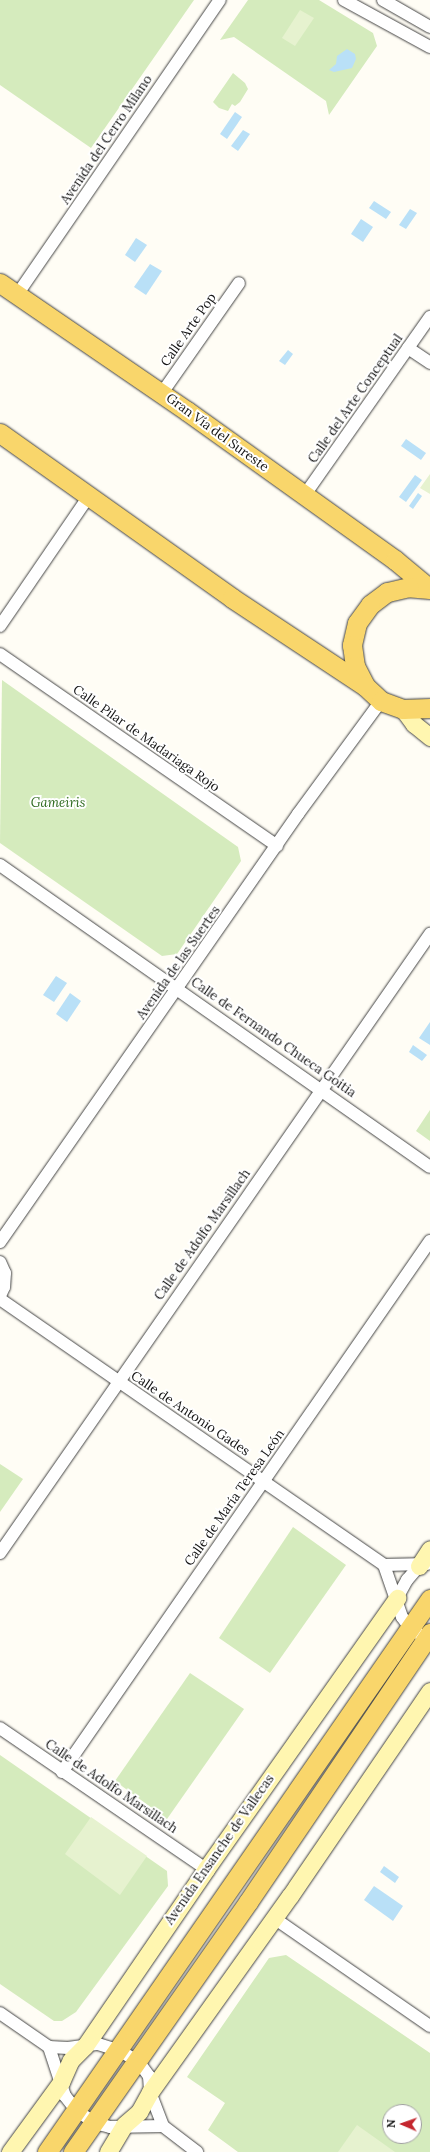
<!DOCTYPE html>
<html>
<head>
<meta charset="utf-8">
<style>
	body { margin:0 }
	#map { position:relative; width:430px; height:2152px; overflow:hidden; background:#fffdf5; font-family:Lora,serif }
	div>[style] { position:absolute }
	.green>* { inset:0; background:#d5ebbd }
	.pitch>* { inset:0; background:#e6f2cf }
	.water>* { inset:0; background:#b9e0f7 }
	.roads { filter:drop-shadow(0 0 1px #444) drop-shadow(0 0 1px #444) }
	.street>* { height:12px; margin:-6px; padding:0 6px; transform-origin:6px; border-radius:6px; background:#fff }
	.secondary>* { height:17px; margin:-8.5px; padding:0 8.5px; transform-origin:8.5px; border-radius:8.5px; background:#fff6b0 }
	.primary>* { height:19px; margin:-9.5px; padding:0 9.5px; transform-origin:9.5px; border-radius:9.5px; background:#f9d66b }
	span { translate:-50% -50%; white-space:nowrap; text-align:center; line-height:1.15; -webkit-text-stroke:4px #fff; paint-order:stroke }
	.street-label { font-size:13px; color:#111 }
	.park-label { font-size:13px; color:#2f6b1f; font-style:italic }
	.north { position:absolute; left:382px; top:2104px; width:40px; height:40px; box-sizing:border-box; background:#fff; border:1px solid #a0a0a0; border-radius:50%; rotate:272deg; font-size:11px; font-weight:700; line-height:16px; text-align:center; color:#111 }
	.north::after { content:''; display:block; margin:auto; width:14px; height:18px; background:#c4262e; clip-path:polygon(50% 0,100% 100%,50% 72%,0 100%) }
</style>
</head>
<body>
<div id="map">
	<div class="green">
		<i style="clip-path:polygon(0 0,194px 0,91px 148px,0 85px)"></i>
		<i style="clip-path:polygon(248px 0,319px 0,373px 33px,377px 46px,329px 115px,326px 101px,234px 37px,220px 40px)"></i>
		<i style="clip-path:polygon(233px 73px,245px 83px,248px 89px,240px 102px,235px 106px,232px 104px,228px 111px,219px 108px,213px 102px)"></i>
		<i style="clip-path:polygon(2px 680px,238px 847px,241px 861px,177px 954px,162px 956px,0 843px)"></i>
		<i style="clip-path:polygon(430px 1110px,430px 1141px,416px 1131px)"></i>
		<i style="clip-path:polygon(0 1464px,23px 1479px,0 1512px)"></i>
		<i style="clip-path:polygon(293px 1527px,346px 1565px,270px 1673px,219px 1638px)"></i>
		<i style="clip-path:polygon(190px 1673px,244px 1709px,167px 1819px,115px 1781px)"></i>
		<i style="clip-path:polygon(0 1755px,167px 1871px,168px 1886px,76px 2012px,62px 2021px,54px 2021px,0 1984px)"></i>
		<i style="clip-path:polygon(evenodd,286px 1955px,430px 2053px,430px 2152px,238px 2152px,208px 2130px,225px 2103px,187px 2077px,269px 1958px,286px 1955px,390px 2112px,414px 2112px,414px 2136px,390px 2136px,390px 2112px)"></i>
	</div>
	<div class="pitch">
		<i style="clip-path:polygon(300px 10px,314px 18px,295px 46px,282px 38px)"></i>
		<i style="clip-path:polygon(430px 474px,430px 494px,420px 488px)"></i>
		<i style="clip-path:polygon(91px 1817px,147px 1856px,120px 1895px,65px 1854px)"></i>
		<i style="clip-path:polygon(357px 2125px,395px 2152px,338px 2152px)"></i>
	</div>
	<div class="water">
		<i style="clip-path:polygon(347px 49px,355px 54px,356px 59px,352px 68px,334px 72px,329px 70px,336px 64px,337px 56px)"></i>
		<i style="clip-path:polygon(235px 112px,242px 117px,227px 139px,220px 134px)"></i>
		<i style="clip-path:polygon(243px 130px,250px 134px,238px 151px,231px 146px)"></i>
		<i style="clip-path:polygon(374px 201px,391px 212px,386px 219px,369px 208px)"></i>
		<i style="clip-path:polygon(410px 209px,417px 213px,406px 229px,399px 225px)"></i>
		<i style="clip-path:polygon(361px 219px,373px 227px,363px 242px,351px 234px)"></i>
		<i style="clip-path:polygon(136px 238px,147px 245px,135px 262px,125px 255px)"></i>
		<i style="clip-path:polygon(150px 264px,162px 271px,146px 295px,134px 287px)"></i>
		<i style="clip-path:polygon(288px 350px,293px 354px,285px 365px,279px 361px)"></i>
		<i style="clip-path:polygon(406px 439px,426px 453px,421px 460px,401px 446px)"></i>
		<i style="clip-path:polygon(415px 475px,422px 480px,406px 502px,399px 497px)"></i>
		<i style="clip-path:polygon(418px 493px,422px 496px,413px 509px,409px 506px)"></i>
		<i style="clip-path:polygon(56px 976px,67px 983px,54px 1002px,43px 995px)"></i>
		<i style="clip-path:polygon(70px 993px,81px 1001px,67px 1022px,56px 1014px)"></i>
		<i style="clip-path:polygon(430px 1022px,430px 1045px,419px 1038px)"></i>
		<i style="clip-path:polygon(413px 1045px,427px 1055px,422px 1061px,409px 1052px)"></i>
		<i style="clip-path:polygon(384px 1866px,399px 1877px,395px 1883px,380px 1872px)"></i>
		<i style="clip-path:polygon(374px 1886px,403px 1906px,393px 1921px,364px 1900px)"></i>
	</div>
	<div class="roads">
		<div class="street">
			<i style="left:344px;top:0;width:98px;rotate:28.7deg"></i>
			<i style="left:383px;top:0;width:54px;rotate:29.9deg"></i>
			<i style="left:17px;top:295px;width:358px;rotate:-55.5deg"></i>
			<i style="left:408px;top:348px;width:27px;rotate:34deg"></i>
			<i style="left:162px;top:393px;width:134px;rotate:-55deg"></i>
			<i style="left:304px;top:496px;width:219px;rotate:-54.9deg"></i>
			<i style="left:0;top:626px;width:158px;rotate:-55.6deg"></i>
			<i style="left:0;top:654px;width:337px;rotate:34.7deg"></i>
			<i style="left:0;top:865px;width:525px;rotate:35.08deg"></i>
			<i style="left:0;top:1242px;width:522px;rotate:-55.15deg"></i>
			<i style="left:298px;top:814px;width:140px;rotate:-53.7deg"></i>
			<i style="left:0;top:1262px;width:12px;rotate:66deg"></i>
			<i style="left:5px;top:1273px;width:14px;rotate:94deg"></i>
			<i style="left:4px;top:1287px;width:10px;rotate:114deg"></i>
			<i style="left:0;top:1299px;width:467px;rotate:34.7deg"></i>
			<i style="left:384px;top:1565px;width:55px;rotate:70.9deg"></i>
			<i style="left:402px;top:1617px;width:14px;rotate:54deg"></i>
			<i style="left:410px;top:1628px;width:24px;rotate:33deg"></i>
			<i style="left:0;top:1553px;width:754px;rotate:-55.21deg"></i>
			<i style="left:384px;top:1565px;width:43px;rotate:-1.3deg"></i>
			<i style="left:397px;top:1598px;width:21px;rotate:-61deg"></i>
			<i style="left:407px;top:1580px;width:18px;rotate:-49deg"></i>
			<i style="left:0;top:1728px;width:250px;rotate:34.4deg"></i>
			<i style="left:62px;top:1772px;width:646px;rotate:-55.28deg"></i>
			<i style="left:274px;top:1918px;width:190px;rotate:34.7deg"></i>
			<i style="left:0;top:2013px;width:60px;rotate:34.8deg"></i>
			<i style="left:163px;top:2126px;width:53px;rotate:178.9deg"></i>
			<i style="left:110px;top:2127px;width:16px;rotate:-165deg"></i>
			<i style="left:95px;top:2123px;width:23px;rotate:-146deg"></i>
			<i style="left:76px;top:2110px;width:18px;rotate:-128deg"></i>
			<i style="left:65px;top:2096px;width:52px;rotate:-108.1deg"></i>
			<i style="left:49px;top:2047px;width:19px;rotate:3deg"></i>
			<i style="left:68px;top:2048px;width:30px;rotate:-8deg"></i>
			<i style="left:98px;top:2044px;width:21px;rotate:17deg"></i>
			<i style="left:118px;top:2050px;width:23px;rotate:29deg"></i>
			<i style="left:138px;top:2061px;width:19px;rotate:54deg"></i>
			<i style="left:149px;top:2076px;width:16px;rotate:86deg"></i>
			<i style="left:150px;top:2092px;width:36px;rotate:69deg"></i>
			<i style="left:163px;top:2126px;width:43px;rotate:37.4deg"></i>
		</div>
		<div class="secondary">
			<i style="left:403px;top:709px;width:19px;rotate:54deg"></i>
			<i style="left:414px;top:724px;width:21px;rotate:39deg"></i>
			<i style="left:419px;top:1566px;width:20px;rotate:-57deg"></i>
			<i style="left:10px;top:2152px;width:87px;rotate:-53.9deg"></i>
			<i style="left:61px;top:2082px;width:24px;rotate:-66deg"></i>
			<i style="left:71px;top:2060px;width:20px;rotate:-45deg"></i>
			<i style="left:85px;top:2046px;width:214px;rotate:-55.6deg"></i>
			<i style="left:206px;top:1869px;width:332px;rotate:-54.8deg"></i>
			<i style="left:108px;top:2152px;width:31px;rotate:-59deg"></i>
			<i style="left:124px;top:2125px;width:20px;rotate:-41deg"></i>
			<i style="left:139px;top:2112px;width:23px;rotate:-61deg"></i>
			<i style="left:150px;top:2092px;width:241px;rotate:-54.5deg"></i>
			<i style="left:290px;top:1896px;width:248px;rotate:-55.7deg"></i>
		</div>
		<div class="primary">
			<i style="left:0;top:283px;width:227px;rotate:34.4deg"></i>
			<i style="left:187px;top:411px;width:256px;rotate:35.6deg"></i>
			<i style="left:395px;top:560px;width:45px;rotate:39.6deg"></i>
			<i style="left:0;top:433px;width:285px;rotate:35.4deg"></i>
			<i style="left:232px;top:598px;width:159px;rotate:33.5deg"></i>
			<i style="left:430px;top:589px;width:21px;rotate:-175deg"></i>
			<i style="left:409px;top:587px;width:23px;rotate:167deg"></i>
			<i style="left:387px;top:592px;width:21px;rotate:143deg"></i>
			<i style="left:370px;top:605px;width:22px;rotate:126deg"></i>
			<i style="left:357px;top:623px;width:23px;rotate:103deg"></i>
			<i style="left:352px;top:645px;width:21px;rotate:82deg"></i>
			<i style="left:355px;top:666px;width:22px;rotate:63deg"></i>
			<i style="left:365px;top:686px;width:22px;rotate:43deg"></i>
			<i style="left:381px;top:701px;width:23px;rotate:20deg"></i>
			<i style="left:403px;top:709px;width:27px;rotate:-2deg"></i>
			<i style="left:47px;top:2152px;width:673px;rotate:-55.29deg"></i>
			<i style="left:73px;top:2152px;width:305px;rotate:-55deg"></i>
			<i style="left:248px;top:1902px;width:325px;rotate:-55.9deg"></i>
		</div>
	</div>
	<div class="street-label">
		<span style="left:107px;top:140px;rotate:-56deg">Avenida del Cerro Milano</span>
		<span style="left:189px;top:330px;rotate:-55deg">Calle Arte Pop</span>
		<span style="left:356px;top:399px;rotate:-55deg">Calle del Arte Conceptual</span>
		<span style="left:217px;top:433px;rotate:36deg">Gran Vía del Sureste</span>
		<span style="left:146px;top:739px;rotate:35deg">Calle Pilar de Madariaga Rojo</span>
		<span style="left:179px;top:963px;rotate:-55deg">Avenida de las Suertes</span>
		<span style="left:273px;top:1038px;rotate:35deg">Calle de Fernando Chueca Goitia</span>
		<span style="left:203px;top:1235px;rotate:-55deg">Calle de Adolfo Marsillach</span>
		<span style="left:190px;top:1414px;rotate:34deg">Calle de Antonio Gades</span>
		<span style="left:235px;top:1498px;rotate:-55deg">Calle de María Teresa León</span>
		<span style="left:111px;top:1787px;rotate:34deg">Calle de Adolfo Marsillach</span>
		<span style="left:220px;top:1850px;rotate:-55deg">Avenida Ensanche de Vallecas</span>
	</div>
	<div class="park-label">
		<span style="left:58px;top:803px">Gameiris</span>
	</div>
	<div class="north">N</div>
</div>
</body>
</html>
